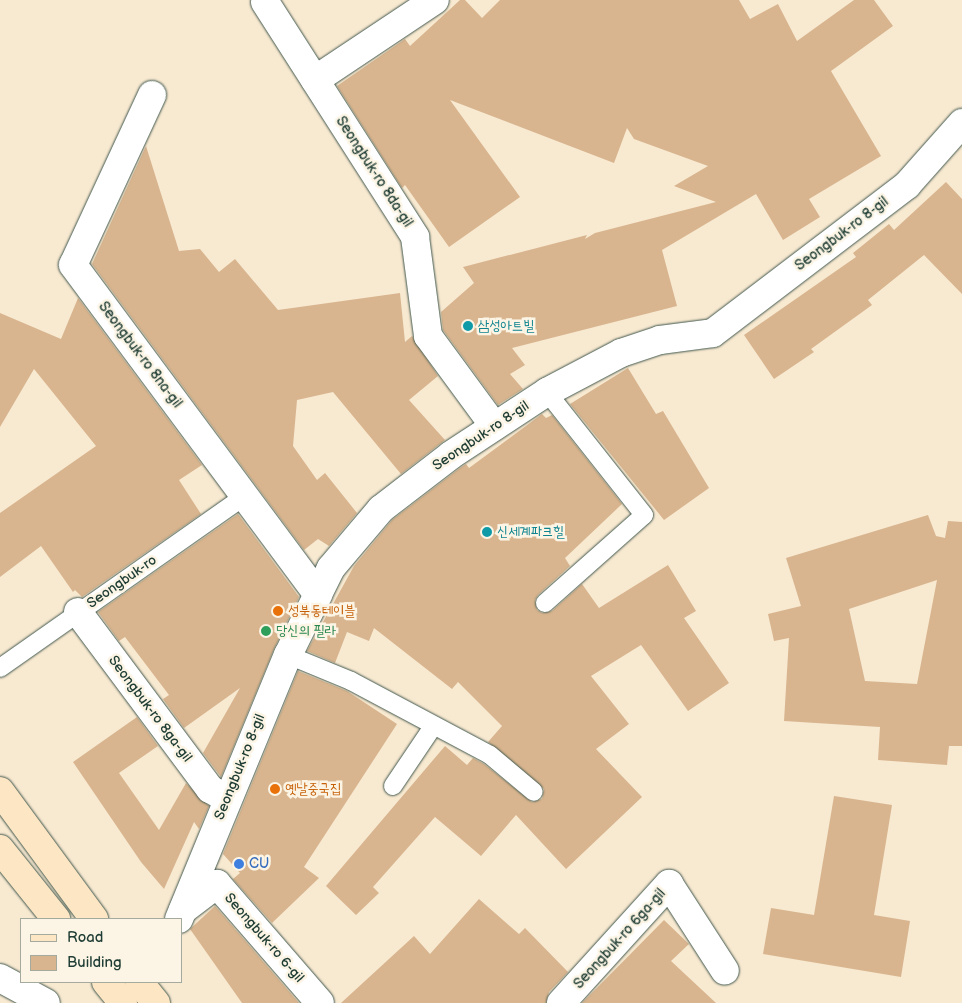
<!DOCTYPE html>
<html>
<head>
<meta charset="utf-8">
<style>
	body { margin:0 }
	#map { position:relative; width:962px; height:1003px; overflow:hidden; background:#f8e9d1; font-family:"Balsamiq Sans","Poor Story",sans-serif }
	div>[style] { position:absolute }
	.building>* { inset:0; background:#d8b58f }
	.roads { filter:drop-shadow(0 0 1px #40574c) drop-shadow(0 0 1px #40574c) }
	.lane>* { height:18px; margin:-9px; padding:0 9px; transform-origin:9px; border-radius:9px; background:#fff }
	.street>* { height:28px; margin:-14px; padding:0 14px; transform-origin:14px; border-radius:14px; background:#fff }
	.secondary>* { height:28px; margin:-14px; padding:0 14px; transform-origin:14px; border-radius:14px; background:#fce6c4 }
	.dots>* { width:14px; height:14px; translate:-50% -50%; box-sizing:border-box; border:2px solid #fcf5e5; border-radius:50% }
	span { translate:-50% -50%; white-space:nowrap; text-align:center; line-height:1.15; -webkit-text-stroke:5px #fcf5e5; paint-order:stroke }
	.street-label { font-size:14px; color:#1f3d34 }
	.culture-label { font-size:14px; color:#0d838f }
	.left { translate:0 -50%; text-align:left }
	.food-label { font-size:14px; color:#c56008 }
	.leisure-label { font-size:14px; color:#27864d }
	.shop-label { font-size:14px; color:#366cbe }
	.legend { position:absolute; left:20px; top:918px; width:162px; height:65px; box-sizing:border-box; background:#fcf5e5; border:1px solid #a4ab9e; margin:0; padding:6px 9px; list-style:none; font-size:15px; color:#1f3d34 }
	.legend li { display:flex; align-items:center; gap:10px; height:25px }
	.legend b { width:25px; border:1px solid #a4ab9e }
</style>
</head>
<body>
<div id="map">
	<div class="building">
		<i style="clip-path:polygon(460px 0,465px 0,482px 18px,500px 0,739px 0,750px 19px,778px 4px,797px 41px,854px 0,874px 0,893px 26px,831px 71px,881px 156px,809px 199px,820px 217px,783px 240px,756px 194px,662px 250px,677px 306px,512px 348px,525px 365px,510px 374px,523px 389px,498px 405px,443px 330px,441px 312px,474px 283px,463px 267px,587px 235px,585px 239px,595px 233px,716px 202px,674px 186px,708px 166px,634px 139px,627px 128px,614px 163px,450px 100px,520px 197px,449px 247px,405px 185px,402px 188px,337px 86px,405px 39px,410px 46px)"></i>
		<i style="clip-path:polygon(146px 146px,179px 251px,200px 249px,219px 272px,235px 259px,278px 310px,400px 293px,405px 342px,412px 336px,438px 376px,409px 400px,445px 440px,401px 474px,333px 392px,297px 400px,293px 446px,317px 480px,325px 473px,357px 513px,329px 546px,318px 539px,304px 550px,92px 264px)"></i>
		<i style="clip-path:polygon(946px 182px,962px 199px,962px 294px,924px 255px,868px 300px,872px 305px,811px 349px,814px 352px,774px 379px,744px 335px,856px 257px,853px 253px,889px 224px,894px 230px)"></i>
		<i style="clip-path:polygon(78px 298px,202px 465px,179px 480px,201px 514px,82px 597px,75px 590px,73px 592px,41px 546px,0 577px,0 513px,96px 446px,34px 369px,0 427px,0 313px,61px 339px)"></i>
		<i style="clip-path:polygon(628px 368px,656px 414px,663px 411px,709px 488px,664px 520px,570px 404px)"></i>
		<i style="clip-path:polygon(542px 414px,546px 418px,552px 415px,622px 504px,565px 558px,570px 566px,538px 595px,535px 600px,537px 610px,542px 613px,552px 611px,582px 584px,599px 608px,668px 565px,696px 611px,684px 618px,729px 683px,688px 711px,641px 645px,591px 676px,629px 724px,596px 749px,642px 797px,566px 869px,516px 815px,481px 856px,435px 817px,373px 887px,379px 893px,356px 915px,326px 886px,445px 746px,467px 765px,473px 758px,484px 764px,532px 802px,542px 799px,544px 789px,488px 742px,502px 726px,458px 682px,452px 689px,374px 628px,369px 641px,347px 632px,335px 663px,307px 651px,354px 566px,392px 520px,460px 468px,466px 464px,469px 468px)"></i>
		<i style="clip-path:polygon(238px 514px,299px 597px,274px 649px,221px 777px,203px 753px,240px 688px,184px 728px,163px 699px,169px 695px,125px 637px,119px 641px,98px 612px)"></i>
		<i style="clip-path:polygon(evenodd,928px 515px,936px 536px,945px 538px,948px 521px,962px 522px,962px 746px,949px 746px,947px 765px,878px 760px,880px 727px,784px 721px,789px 638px,774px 641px,768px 614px,801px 606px,786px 558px,928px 515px,937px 580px,917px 684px,865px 681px,849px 609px,937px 580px)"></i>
		<i style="clip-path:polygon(298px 671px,347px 691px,397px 724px,304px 867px,319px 878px,272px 923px,233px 879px,240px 873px,223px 854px)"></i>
		<i style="clip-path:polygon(137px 717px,158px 746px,119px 773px,159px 830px,186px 783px,209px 806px,199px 829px,194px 822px,164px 889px,141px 862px,73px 762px)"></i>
		<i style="clip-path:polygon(834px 796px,892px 805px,874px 915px,910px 921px,901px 977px,763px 954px,771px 908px,814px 915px)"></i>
		<i style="clip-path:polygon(479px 899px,519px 934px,525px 928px,568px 972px,549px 992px,546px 1003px,341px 1003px,414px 936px,430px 954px)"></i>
		<i style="clip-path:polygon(215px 906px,299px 1003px,242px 1003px,190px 929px)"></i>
		<i style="clip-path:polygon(664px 920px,689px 944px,671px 961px,716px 1003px,582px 1003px)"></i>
	</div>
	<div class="roads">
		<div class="lane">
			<i style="left:545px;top:603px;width:132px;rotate:-41.6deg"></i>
			<i style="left:644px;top:515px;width:157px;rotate:-128.3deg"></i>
			<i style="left:288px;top:655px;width:68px;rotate:22.4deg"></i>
			<i style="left:351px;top:681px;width:157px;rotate:28deg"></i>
			<i style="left:490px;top:755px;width:57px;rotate:40.1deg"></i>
			<i style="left:0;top:668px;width:299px;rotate:-35.1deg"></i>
			<i style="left:393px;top:786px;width:73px;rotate:-56.1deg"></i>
		</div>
		<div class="street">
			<i style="left:265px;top:2px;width:279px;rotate:57.4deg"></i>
			<i style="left:415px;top:237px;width:100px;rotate:82.5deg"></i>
			<i style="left:428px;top:336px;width:112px;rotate:53.7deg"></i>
			<i style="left:315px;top:80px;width:144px;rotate:-33.7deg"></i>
			<i style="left:152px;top:95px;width:187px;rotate:114.9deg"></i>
			<i style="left:73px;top:265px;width:411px;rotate:53.4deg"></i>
			<i style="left:78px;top:612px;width:221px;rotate:53.3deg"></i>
			<i style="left:210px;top:789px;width:20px;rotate:30deg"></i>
			<i style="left:183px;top:910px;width:43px;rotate:-37.4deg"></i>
			<i style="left:217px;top:884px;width:157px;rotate:49.1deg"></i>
			<i style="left:179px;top:919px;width:286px;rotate:-67.6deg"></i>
			<i style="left:288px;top:655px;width:97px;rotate:-63.7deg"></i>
			<i style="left:331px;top:568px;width:77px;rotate:-49.7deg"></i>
			<i style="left:381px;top:509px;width:88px;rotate:-37.6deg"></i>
			<i style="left:451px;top:455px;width:115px;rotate:-33.3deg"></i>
			<i style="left:547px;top:392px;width:84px;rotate:-27.8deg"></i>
			<i style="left:621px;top:353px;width:41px;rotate:-18.4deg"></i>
			<i style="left:660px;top:340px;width:53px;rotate:-7.5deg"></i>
			<i style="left:713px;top:333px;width:244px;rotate:-37.3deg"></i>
			<i style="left:907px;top:185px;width:83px;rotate:-48.4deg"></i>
			<i style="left:0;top:978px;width:52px;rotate:28.5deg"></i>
			<i style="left:561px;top:1003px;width:161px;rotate:-47.8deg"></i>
			<i style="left:669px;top:884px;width:103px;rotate:57.2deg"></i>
		</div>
		<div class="secondary">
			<i style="left:0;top:791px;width:159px;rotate:53.7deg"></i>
			<i style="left:0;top:849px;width:90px;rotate:51.3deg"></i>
			<i style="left:106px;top:982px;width:27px;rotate:51deg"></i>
			<i style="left:139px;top:982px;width:27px;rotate:51deg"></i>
		</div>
	</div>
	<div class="dots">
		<i style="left:468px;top:326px;background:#0f9aa8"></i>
		<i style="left:487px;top:532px;background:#0f9aa8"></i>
		<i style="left:278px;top:611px;background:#e8710a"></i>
		<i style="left:266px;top:631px;background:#2e9e5b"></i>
		<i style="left:275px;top:789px;background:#e8710a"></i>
		<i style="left:239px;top:864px;background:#3f7fe0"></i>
	</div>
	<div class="street-label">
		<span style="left:374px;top:172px;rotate:57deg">Seongbuk-ro 8da-gil</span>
		<span style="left:842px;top:234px;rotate:-37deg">Seongbuk-ro 8-gil</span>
		<span style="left:140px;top:355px;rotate:53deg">Seongbuk-ro 8na-gil</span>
		<span style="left:481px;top:436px;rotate:-34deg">Seongbuk-ro 8-gil</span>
		<span style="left:122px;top:582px;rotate:-35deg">Seongbuk-ro</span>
		<span style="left:150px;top:709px;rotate:53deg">Seongbuk-ro 8ga-gil</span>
		<span style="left:240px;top:767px;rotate:-68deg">Seongbuk-ro 8-gil</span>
		<span style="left:264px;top:938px;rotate:49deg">Seongbuk-ro 6-gil</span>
		<span style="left:620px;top:939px;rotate:-48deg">Seongbuk-ro 6ga-gil</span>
	</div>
	<div class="culture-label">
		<span class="left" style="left:478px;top:326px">삼성아트빌</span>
		<span class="left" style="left:497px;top:532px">신세계파크힐</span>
	</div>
	<div class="food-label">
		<span class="left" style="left:288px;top:611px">성북동테이블</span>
		<span class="left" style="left:285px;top:789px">옛날중국집</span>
	</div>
	<div class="leisure-label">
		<span class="left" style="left:276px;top:631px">당신의 필라</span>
	</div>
	<div class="shop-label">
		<span class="left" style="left:249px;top:864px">CU</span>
	</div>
	<ul class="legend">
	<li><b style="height:6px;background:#fce6c4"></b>Road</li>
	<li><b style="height:14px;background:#d8b58f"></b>Building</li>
	</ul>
</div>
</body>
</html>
